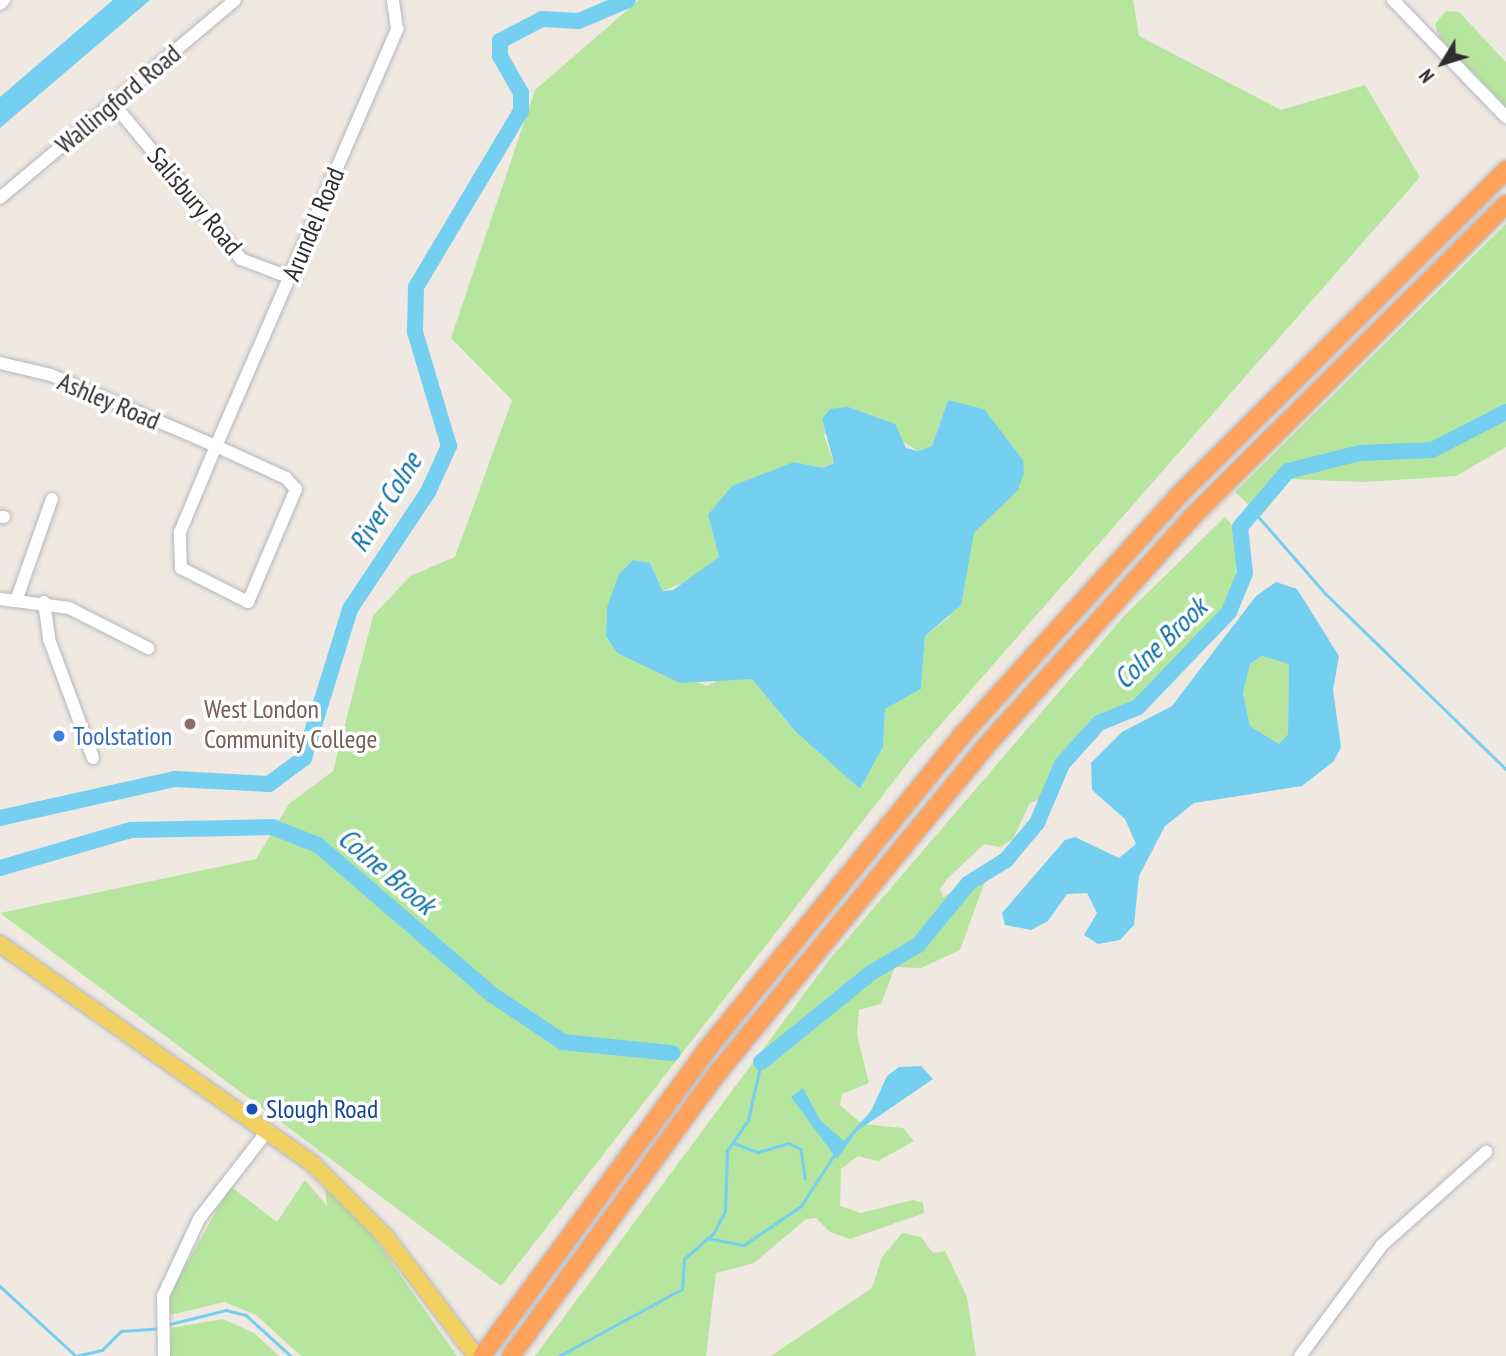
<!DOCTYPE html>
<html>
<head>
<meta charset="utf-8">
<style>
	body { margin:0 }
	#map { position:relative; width:1506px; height:1356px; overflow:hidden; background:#efe9e1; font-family:"PT Sans Narrow",sans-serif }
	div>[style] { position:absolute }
	.green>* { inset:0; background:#b6e59e }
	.water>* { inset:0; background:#75cff0 }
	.stream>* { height:2.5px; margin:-1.25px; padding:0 1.25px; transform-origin:1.25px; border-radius:1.25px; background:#75cff0 }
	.river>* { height:16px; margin:-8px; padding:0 8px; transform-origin:8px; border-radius:8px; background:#75cff0 }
	.roads { filter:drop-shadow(0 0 2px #b4b7c1) drop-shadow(0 0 2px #b4b7c1) }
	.minor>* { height:12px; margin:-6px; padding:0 6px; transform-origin:6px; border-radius:6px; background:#fff }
	.major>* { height:16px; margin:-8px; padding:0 8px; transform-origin:8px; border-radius:8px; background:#f2d163 }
	.highway>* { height:18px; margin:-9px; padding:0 9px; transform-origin:9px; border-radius:9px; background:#ffa35c }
	.dots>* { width:19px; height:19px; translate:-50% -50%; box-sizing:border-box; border:4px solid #fff; border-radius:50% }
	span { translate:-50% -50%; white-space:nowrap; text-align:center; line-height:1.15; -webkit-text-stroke:7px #fff; paint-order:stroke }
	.street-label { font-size:26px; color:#2e2e2e }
	.education-label { font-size:26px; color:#785e54 }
	.left { translate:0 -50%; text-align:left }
	.shop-label { font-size:26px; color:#366cbe }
	.transit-label { font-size:26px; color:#164399 }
	.water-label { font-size:28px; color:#0d6fa3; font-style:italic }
	.north { position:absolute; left:1408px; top:28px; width:70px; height:70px; -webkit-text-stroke:5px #fff; paint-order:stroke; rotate:232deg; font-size:19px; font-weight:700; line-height:28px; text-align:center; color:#2e2e2e }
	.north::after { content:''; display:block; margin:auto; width:24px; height:32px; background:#2e2e2e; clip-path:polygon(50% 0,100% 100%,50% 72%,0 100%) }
</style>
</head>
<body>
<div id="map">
	<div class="green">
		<i style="clip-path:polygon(evenodd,639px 0,1133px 0,1139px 36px,1281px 110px,1365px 85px,1420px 177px,914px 755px,501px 1286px,0 913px,256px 859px,289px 804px,333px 771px,373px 616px,410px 576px,455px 557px,512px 400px,451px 338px,535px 90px,639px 0,948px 400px,984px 409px,1018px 490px,974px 533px,949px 617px,925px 636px,921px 689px,885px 709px,883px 747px,860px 789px,796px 732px,752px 679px,727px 676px,707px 686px,617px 653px,606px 636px,607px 607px,650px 563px,663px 591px,698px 577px,719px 557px,708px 515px,794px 462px,823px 468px,834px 463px,824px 435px,848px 407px,918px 451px,932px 446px,948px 400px)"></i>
		<i style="clip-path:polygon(1446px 11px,1459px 12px,1506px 62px,1506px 107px,1439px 37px,1435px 24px)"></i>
		<i style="clip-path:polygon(1506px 224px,1506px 447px,1456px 476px,1364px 482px,1291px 479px,1261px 516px,1235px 492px)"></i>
		<i style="clip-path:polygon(1225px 517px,1237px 531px,1236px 584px,1223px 614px,1136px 705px,1101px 717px,1063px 756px,1046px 796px,1029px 804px,1013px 839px,1000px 847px,984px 844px,947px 879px,940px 889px,943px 897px,988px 873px,960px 950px,921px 968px,895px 967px,881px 1004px,859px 1010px,857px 1034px,869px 1083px,842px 1094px,840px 1105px,862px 1124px,903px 1128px,914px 1141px,878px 1161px,858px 1156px,841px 1169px,840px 1206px,861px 1213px,913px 1200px,923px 1203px,924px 1213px,850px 1239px,830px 1232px,816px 1218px,806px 1219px,754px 1263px,716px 1273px,706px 1356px,535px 1356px,830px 959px,1125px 615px)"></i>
		<i style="clip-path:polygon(1262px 656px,1289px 663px,1288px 734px,1279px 744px,1250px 726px,1243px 693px,1250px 664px)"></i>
		<i style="clip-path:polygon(305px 1180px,327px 1206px,325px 1186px,371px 1233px,457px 1356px,301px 1356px,256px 1315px,224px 1302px,170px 1315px,170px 1294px,230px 1186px,277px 1222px)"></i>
		<i style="clip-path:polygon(902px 1233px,921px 1237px,933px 1253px,945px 1251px,967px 1297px,976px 1356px,771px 1356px,872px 1288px,882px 1257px)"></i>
		<i style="clip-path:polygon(223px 1319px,254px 1333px,279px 1356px,170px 1356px,171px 1328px)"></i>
	</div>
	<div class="water">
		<i style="clip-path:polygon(113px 0,150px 0,0 128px,0 97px)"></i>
		<i style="clip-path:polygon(948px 400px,984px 409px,1023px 460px,1024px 473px,1018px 490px,974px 533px,961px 605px,925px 636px,921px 689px,885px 709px,883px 747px,860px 789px,796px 732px,752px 679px,680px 683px,617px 653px,606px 636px,607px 607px,619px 574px,633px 560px,650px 563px,663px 591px,673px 590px,719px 557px,708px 515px,732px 486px,794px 462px,823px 468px,834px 463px,822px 419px,830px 409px,848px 407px,895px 424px,906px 448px,918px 451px,932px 446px)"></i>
		<i style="clip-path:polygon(evenodd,1276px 582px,1297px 589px,1339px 656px,1333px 690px,1341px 747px,1334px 761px,1302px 786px,1194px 803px,1165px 826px,1139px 876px,1134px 925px,1120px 940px,1098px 944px,1084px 935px,1097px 913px,1087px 893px,1067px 894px,1048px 921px,1031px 930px,1005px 925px,1002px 913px,1065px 840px,1075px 837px,1119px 858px,1136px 844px,1125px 819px,1092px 790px,1091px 763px,1122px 732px,1172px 706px,1256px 596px,1276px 582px,1262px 656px,1289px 664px,1288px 734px,1279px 744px,1250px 726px,1243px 693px,1250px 664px,1262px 656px)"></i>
		<i style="clip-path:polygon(921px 1066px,933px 1079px,857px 1131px,837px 1159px,791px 1097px,803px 1088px,820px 1120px,844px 1141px,871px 1111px,887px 1076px,899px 1067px)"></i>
	</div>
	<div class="stream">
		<i style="left:1255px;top:504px;width:12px;rotate:76deg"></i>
		<i style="left:1258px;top:516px;width:103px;rotate:48.9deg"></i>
		<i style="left:1326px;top:594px;width:251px;rotate:44.2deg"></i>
		<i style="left:734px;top:1143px;width:26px;rotate:21deg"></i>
		<i style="left:758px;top:1152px;width:32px;rotate:-16deg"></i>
		<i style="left:789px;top:1143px;width:13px;rotate:27deg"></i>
		<i style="left:801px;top:1149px;width:30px;rotate:82deg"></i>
		<i style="left:707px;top:1238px;width:38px;rotate:11deg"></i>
		<i style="left:744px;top:1245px;width:69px;rotate:-34.4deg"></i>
		<i style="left:801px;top:1206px;width:61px;rotate:-57.1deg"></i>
		<i style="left:0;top:1286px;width:103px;rotate:42.6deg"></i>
		<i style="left:76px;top:1356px;width:27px;rotate:-13deg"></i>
		<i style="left:102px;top:1350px;width:27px;rotate:-45deg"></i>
		<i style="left:121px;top:1331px;width:39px;rotate:-4deg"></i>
		<i style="left:166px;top:1325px;width:62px;rotate:-14deg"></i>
		<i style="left:226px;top:1310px;width:21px;rotate:14deg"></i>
		<i style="left:246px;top:1315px;width:61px;rotate:42.3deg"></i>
		<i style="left:559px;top:1356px;width:140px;rotate:-28.6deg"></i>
		<i style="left:682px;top:1289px;width:30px;rotate:-86deg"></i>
		<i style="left:684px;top:1259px;width:38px;rotate:-41deg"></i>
		<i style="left:713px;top:1234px;width:26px;rotate:-62deg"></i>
		<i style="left:725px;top:1211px;width:60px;rotate:-88.1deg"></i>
		<i style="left:727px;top:1151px;width:37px;rotate:-56deg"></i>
		<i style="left:748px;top:1120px;width:59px;rotate:-77.4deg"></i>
	</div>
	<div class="river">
		<i style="left:0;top:818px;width:179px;rotate:-12.6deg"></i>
		<i style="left:175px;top:779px;width:94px;rotate:3deg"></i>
		<i style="left:269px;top:784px;width:44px;rotate:-36.6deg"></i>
		<i style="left:304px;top:758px;width:156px;rotate:-72.8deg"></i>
		<i style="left:350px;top:609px;width:141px;rotate:-56.3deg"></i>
		<i style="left:428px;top:492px;width:51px;rotate:-65.5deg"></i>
		<i style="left:449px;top:446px;width:119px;rotate:-106.6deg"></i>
		<i style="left:415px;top:332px;width:45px;rotate:-88.7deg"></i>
		<i style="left:416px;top:287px;width:205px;rotate:-59.2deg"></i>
		<i style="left:521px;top:111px;width:18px;rotate:-90deg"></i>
		<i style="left:521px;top:93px;width:43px;rotate:-119.6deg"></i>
		<i style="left:500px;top:56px;width:15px;rotate:-90deg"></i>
		<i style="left:500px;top:41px;width:47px;rotate:-27.6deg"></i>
		<i style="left:542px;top:19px;width:37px;rotate:3deg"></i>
		<i style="left:579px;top:21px;width:53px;rotate:-23.2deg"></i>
		<i style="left:0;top:868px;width:136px;rotate:-16.2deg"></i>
		<i style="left:131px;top:830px;width:141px;rotate:-1.2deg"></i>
		<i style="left:272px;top:827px;width:49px;rotate:21.4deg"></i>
		<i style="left:318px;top:845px;width:228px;rotate:40.7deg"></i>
		<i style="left:491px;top:994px;width:87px;rotate:33.7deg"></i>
		<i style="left:563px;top:1042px;width:110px;rotate:5.8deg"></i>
		<i style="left:761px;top:1062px;width:141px;rotate:-39deg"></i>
		<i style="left:871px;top:973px;width:55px;rotate:-30.8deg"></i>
		<i style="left:918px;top:945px;width:80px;rotate:-50.6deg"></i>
		<i style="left:969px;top:883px;width:44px;rotate:-31.9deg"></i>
		<i style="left:1006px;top:860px;width:48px;rotate:-50deg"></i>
		<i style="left:1037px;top:823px;width:64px;rotate:-67deg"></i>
		<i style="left:1062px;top:764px;width:55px;rotate:-47.9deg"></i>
		<i style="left:1099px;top:723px;width:42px;rotate:-22.3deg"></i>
		<i style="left:1138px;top:707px;width:132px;rotate:-46.2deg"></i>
		<i style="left:1229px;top:612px;width:42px;rotate:-67.7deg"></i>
		<i style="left:1245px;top:573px;width:46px;rotate:-96.2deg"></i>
		<i style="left:1240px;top:527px;width:74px;rotate:-49.4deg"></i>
		<i style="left:1288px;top:471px;width:74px;rotate:-14deg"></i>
		<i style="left:1360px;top:453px;width:72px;rotate:-2.4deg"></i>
		<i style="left:1432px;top:450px;width:83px;rotate:-27.2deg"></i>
	</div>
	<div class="roads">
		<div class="minor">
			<i style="left:1393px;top:0;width:163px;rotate:46deg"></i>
			<i style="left:0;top:4px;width:6px;rotate:-45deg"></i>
			<i style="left:113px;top:103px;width:202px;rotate:50.6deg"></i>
			<i style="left:241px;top:259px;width:53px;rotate:20.8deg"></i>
			<i style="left:0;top:198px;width:307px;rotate:-40.1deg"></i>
			<i style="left:0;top:363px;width:52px;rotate:13.2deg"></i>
			<i style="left:51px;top:375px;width:180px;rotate:23.3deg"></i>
			<i style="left:216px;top:446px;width:455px;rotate:-66.5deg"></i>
			<i style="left:397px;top:29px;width:29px;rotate:-98deg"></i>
			<i style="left:216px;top:446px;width:77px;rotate:24.6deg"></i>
			<i style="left:286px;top:478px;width:15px;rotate:48deg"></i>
			<i style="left:296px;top:489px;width:123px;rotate:113deg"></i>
			<i style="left:248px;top:602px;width:75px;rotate:-153.1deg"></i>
			<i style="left:181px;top:568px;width:36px;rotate:-92deg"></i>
			<i style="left:180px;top:532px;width:93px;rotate:-67.3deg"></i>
			<i style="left:0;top:517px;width:4px"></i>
			<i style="left:0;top:599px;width:70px;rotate:7.4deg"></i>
			<i style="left:69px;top:608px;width:89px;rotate:26.9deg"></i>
			<i style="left:16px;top:601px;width:108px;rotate:-70.6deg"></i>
			<i style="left:44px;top:602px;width:37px;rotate:82deg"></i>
			<i style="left:49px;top:639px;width:127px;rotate:69.7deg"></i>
			<i style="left:164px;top:1356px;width:60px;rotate:-91deg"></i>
			<i style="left:163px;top:1296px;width:85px;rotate:-64.9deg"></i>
			<i style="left:199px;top:1219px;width:113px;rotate:-52.2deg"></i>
			<i style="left:1300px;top:1356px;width:138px;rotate:-53.5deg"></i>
			<i style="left:1382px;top:1245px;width:140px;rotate:-41.8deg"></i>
		</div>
		<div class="major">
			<i style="left:0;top:944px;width:384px;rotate:35.1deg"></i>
			<i style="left:314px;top:1165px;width:100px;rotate:45deg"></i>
			<i style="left:385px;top:1236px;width:151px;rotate:52.8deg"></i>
		</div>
		<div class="highway">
			<i style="left:482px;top:1356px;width:382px;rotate:-53.7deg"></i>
			<i style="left:708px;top:1048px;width:406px;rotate:-50.9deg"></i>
			<i style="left:964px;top:733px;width:322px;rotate:-47.9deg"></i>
			<i style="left:1180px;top:494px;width:460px;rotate:-44.8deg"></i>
			<i style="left:511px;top:1356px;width:353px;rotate:-53.9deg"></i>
			<i style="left:719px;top:1071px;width:418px;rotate:-50.6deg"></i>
			<i style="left:984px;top:748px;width:308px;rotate:-48deg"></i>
			<i style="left:1190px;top:519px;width:446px;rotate:-44.9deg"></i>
		</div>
	</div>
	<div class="dots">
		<i style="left:190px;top:724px;background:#8d6e63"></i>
		<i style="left:59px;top:736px;background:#3f7fe0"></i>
		<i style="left:252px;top:1109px;background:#1a4fb4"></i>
	</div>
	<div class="street-label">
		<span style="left:118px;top:99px;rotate:-40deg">Wallingford Road</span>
		<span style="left:195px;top:201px;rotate:50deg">Salisbury Road</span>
		<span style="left:313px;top:224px;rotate:-67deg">Arundel Road</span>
		<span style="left:109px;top:401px;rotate:23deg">Ashley Road</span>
	</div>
	<div class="education-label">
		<span class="left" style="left:204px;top:724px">West London<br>Community College</span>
	</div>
	<div class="shop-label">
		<span class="left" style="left:73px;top:736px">Toolstation</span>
	</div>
	<div class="transit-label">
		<span class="left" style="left:266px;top:1109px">Slough Road</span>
	</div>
	<div class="water-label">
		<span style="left:385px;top:502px;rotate:-58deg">River Colne</span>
		<span style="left:1160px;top:643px;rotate:-44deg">Colne Brook</span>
		<span style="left:387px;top:871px;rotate:40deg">Colne Brook</span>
	</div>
	<div class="north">N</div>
</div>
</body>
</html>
